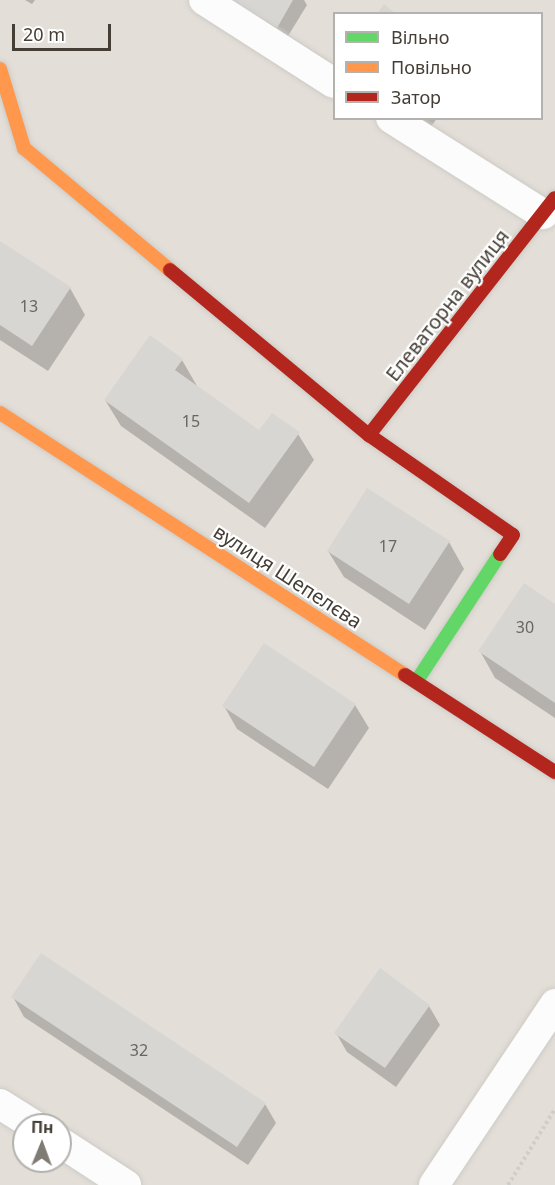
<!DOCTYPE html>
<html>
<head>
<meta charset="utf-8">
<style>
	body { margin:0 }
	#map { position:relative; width:555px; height:1185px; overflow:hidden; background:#efedea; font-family:"Noto Sans",sans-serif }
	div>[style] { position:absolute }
	.residential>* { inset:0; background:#e3ded7 }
	.shadow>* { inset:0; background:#0003 }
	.building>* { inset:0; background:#d8d6d2 }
	.path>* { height:4px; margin-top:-2px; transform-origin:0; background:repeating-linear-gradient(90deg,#d0cdcb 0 3px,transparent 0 6px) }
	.roads { filter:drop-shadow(0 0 2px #cdcbc7) drop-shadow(0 0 2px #cdcbc7) }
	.street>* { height:30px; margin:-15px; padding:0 15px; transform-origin:15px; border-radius:15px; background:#fdfcfc }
	.fast>* { height:14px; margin:-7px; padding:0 7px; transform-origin:7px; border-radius:7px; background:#63d668 }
	.slow>* { height:14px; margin:-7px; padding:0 7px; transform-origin:7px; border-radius:7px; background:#ff974d }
	.jam>* { height:14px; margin:-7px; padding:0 7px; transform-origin:7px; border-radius:7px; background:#b3261e }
	span { translate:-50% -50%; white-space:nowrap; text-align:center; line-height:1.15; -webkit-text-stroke:4.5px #fff; paint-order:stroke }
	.number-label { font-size:16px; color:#6a655e }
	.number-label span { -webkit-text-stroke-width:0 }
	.street-label { font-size:20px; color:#443e36 }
	.legend { position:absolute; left:333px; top:12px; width:210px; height:108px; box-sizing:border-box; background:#fff; border:2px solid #b4b2af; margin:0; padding:8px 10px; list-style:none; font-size:18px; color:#443e36 }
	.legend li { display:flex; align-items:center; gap:12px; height:30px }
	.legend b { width:30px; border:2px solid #b4b2af }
	.north { position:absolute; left:12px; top:1113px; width:60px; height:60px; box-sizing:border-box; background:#fff; border:2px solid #b4b2af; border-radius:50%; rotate:1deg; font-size:16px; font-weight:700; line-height:24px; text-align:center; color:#443e36 }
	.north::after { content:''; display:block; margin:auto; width:21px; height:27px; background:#807b75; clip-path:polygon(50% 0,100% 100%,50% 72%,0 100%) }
	.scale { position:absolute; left:12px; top:24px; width:99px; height:27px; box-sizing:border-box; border:3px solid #443e36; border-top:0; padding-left:8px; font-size:18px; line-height:21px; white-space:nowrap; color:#443e36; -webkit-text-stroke:4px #fff; paint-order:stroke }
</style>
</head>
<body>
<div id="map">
	<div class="residential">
		<i style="clip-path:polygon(evenodd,0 0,555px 0,555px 1185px,0 1185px,0 0,334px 14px,542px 14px,542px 118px,334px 118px,334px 14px,0 0,24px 1125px,60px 1125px,60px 1161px,24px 1161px,24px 1125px)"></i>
	</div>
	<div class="shadow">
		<i style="clip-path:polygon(25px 0,35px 0,32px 4px)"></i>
		<i style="clip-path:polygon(216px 0,304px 0,307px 5px,285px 41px)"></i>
		<i style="clip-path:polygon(412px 118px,437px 118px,428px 131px)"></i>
		<i style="clip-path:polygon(0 243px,70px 288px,85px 315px,48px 371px,0 340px)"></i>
		<i style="clip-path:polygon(182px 360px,197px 386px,260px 432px,298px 434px,314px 460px,265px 528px,121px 426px,105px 400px)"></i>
		<i style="clip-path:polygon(449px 542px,464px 569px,425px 630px,344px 577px,328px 551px)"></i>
		<i style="clip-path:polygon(555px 606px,555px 718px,495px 678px,480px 651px)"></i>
		<i style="clip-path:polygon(265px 645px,355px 705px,369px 728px,328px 789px,237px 729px,224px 706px)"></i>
		<i style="clip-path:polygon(13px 997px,265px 1104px,276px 1123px,248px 1165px,24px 1017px)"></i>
		<i style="clip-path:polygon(429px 1006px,440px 1025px,396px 1087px,347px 1052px,336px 1033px)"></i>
	</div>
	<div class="building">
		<i style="clip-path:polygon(230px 0,293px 0,277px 28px)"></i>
		<i style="clip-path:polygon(384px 4px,396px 14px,377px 14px)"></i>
		<i style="clip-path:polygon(0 241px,71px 287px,32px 346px,0 325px)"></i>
		<i style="clip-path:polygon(150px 335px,183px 359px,175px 370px,259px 430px,272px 413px,300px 432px,249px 503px,104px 400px)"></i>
		<i style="clip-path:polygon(367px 488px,450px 541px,409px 604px,327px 551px)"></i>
		<i style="clip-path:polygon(524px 583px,555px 604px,555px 703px,478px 651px)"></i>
		<i style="clip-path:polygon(264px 643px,356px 704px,314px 767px,222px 706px)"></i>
		<i style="clip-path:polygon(41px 953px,266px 1103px,237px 1147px,11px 997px)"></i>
		<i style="clip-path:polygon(380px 968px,430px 1005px,385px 1068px,334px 1033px)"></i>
	</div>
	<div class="path">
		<i style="left:508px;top:1185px;width:89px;rotate:-58.3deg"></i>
	</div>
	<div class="roads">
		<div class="street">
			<i style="left:204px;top:0;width:154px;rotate:32.6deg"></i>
			<i style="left:391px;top:118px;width:180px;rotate:32.3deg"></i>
			<i style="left:0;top:1104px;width:39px;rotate:32deg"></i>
			<i style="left:60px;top:1142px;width:79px;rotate:33.1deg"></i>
			<i style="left:434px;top:1185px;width:218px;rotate:-56.2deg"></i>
		</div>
		<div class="fast">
			<i style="left:416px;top:682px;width:153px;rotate:-56.7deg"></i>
		</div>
		<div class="slow">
			<i style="left:0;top:69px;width:83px;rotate:73.1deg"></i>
			<i style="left:24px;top:148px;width:190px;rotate:39.9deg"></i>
			<i style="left:0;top:413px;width:482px;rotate:32.9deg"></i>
		</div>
		<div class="jam">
			<i style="left:170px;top:270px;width:259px;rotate:39.7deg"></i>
			<i style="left:369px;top:435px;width:175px;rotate:34.8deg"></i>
			<i style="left:513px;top:535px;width:23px;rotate:124deg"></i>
			<i style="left:369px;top:435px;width:301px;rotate:-51.9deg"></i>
			<i style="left:405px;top:675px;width:179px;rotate:32.9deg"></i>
		</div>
	</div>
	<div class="number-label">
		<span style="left:29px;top:306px">13</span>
		<span style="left:191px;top:421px">15</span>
		<span style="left:388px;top:546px">17</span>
		<span style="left:525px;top:627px">30</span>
		<span style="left:139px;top:1050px">32</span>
	</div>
	<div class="street-label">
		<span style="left:447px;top:305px;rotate:-52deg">Елеваторна вулиця</span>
		<span style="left:288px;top:576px;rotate:33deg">вулиця Шепелєва</span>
	</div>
	<ul class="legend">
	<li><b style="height:8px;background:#63d668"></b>Вільно</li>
	<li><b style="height:8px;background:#ff974d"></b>Повільно</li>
	<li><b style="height:8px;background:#b3261e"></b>Затор</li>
	</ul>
	<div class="north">Пн</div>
	<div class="scale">20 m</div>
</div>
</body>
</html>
